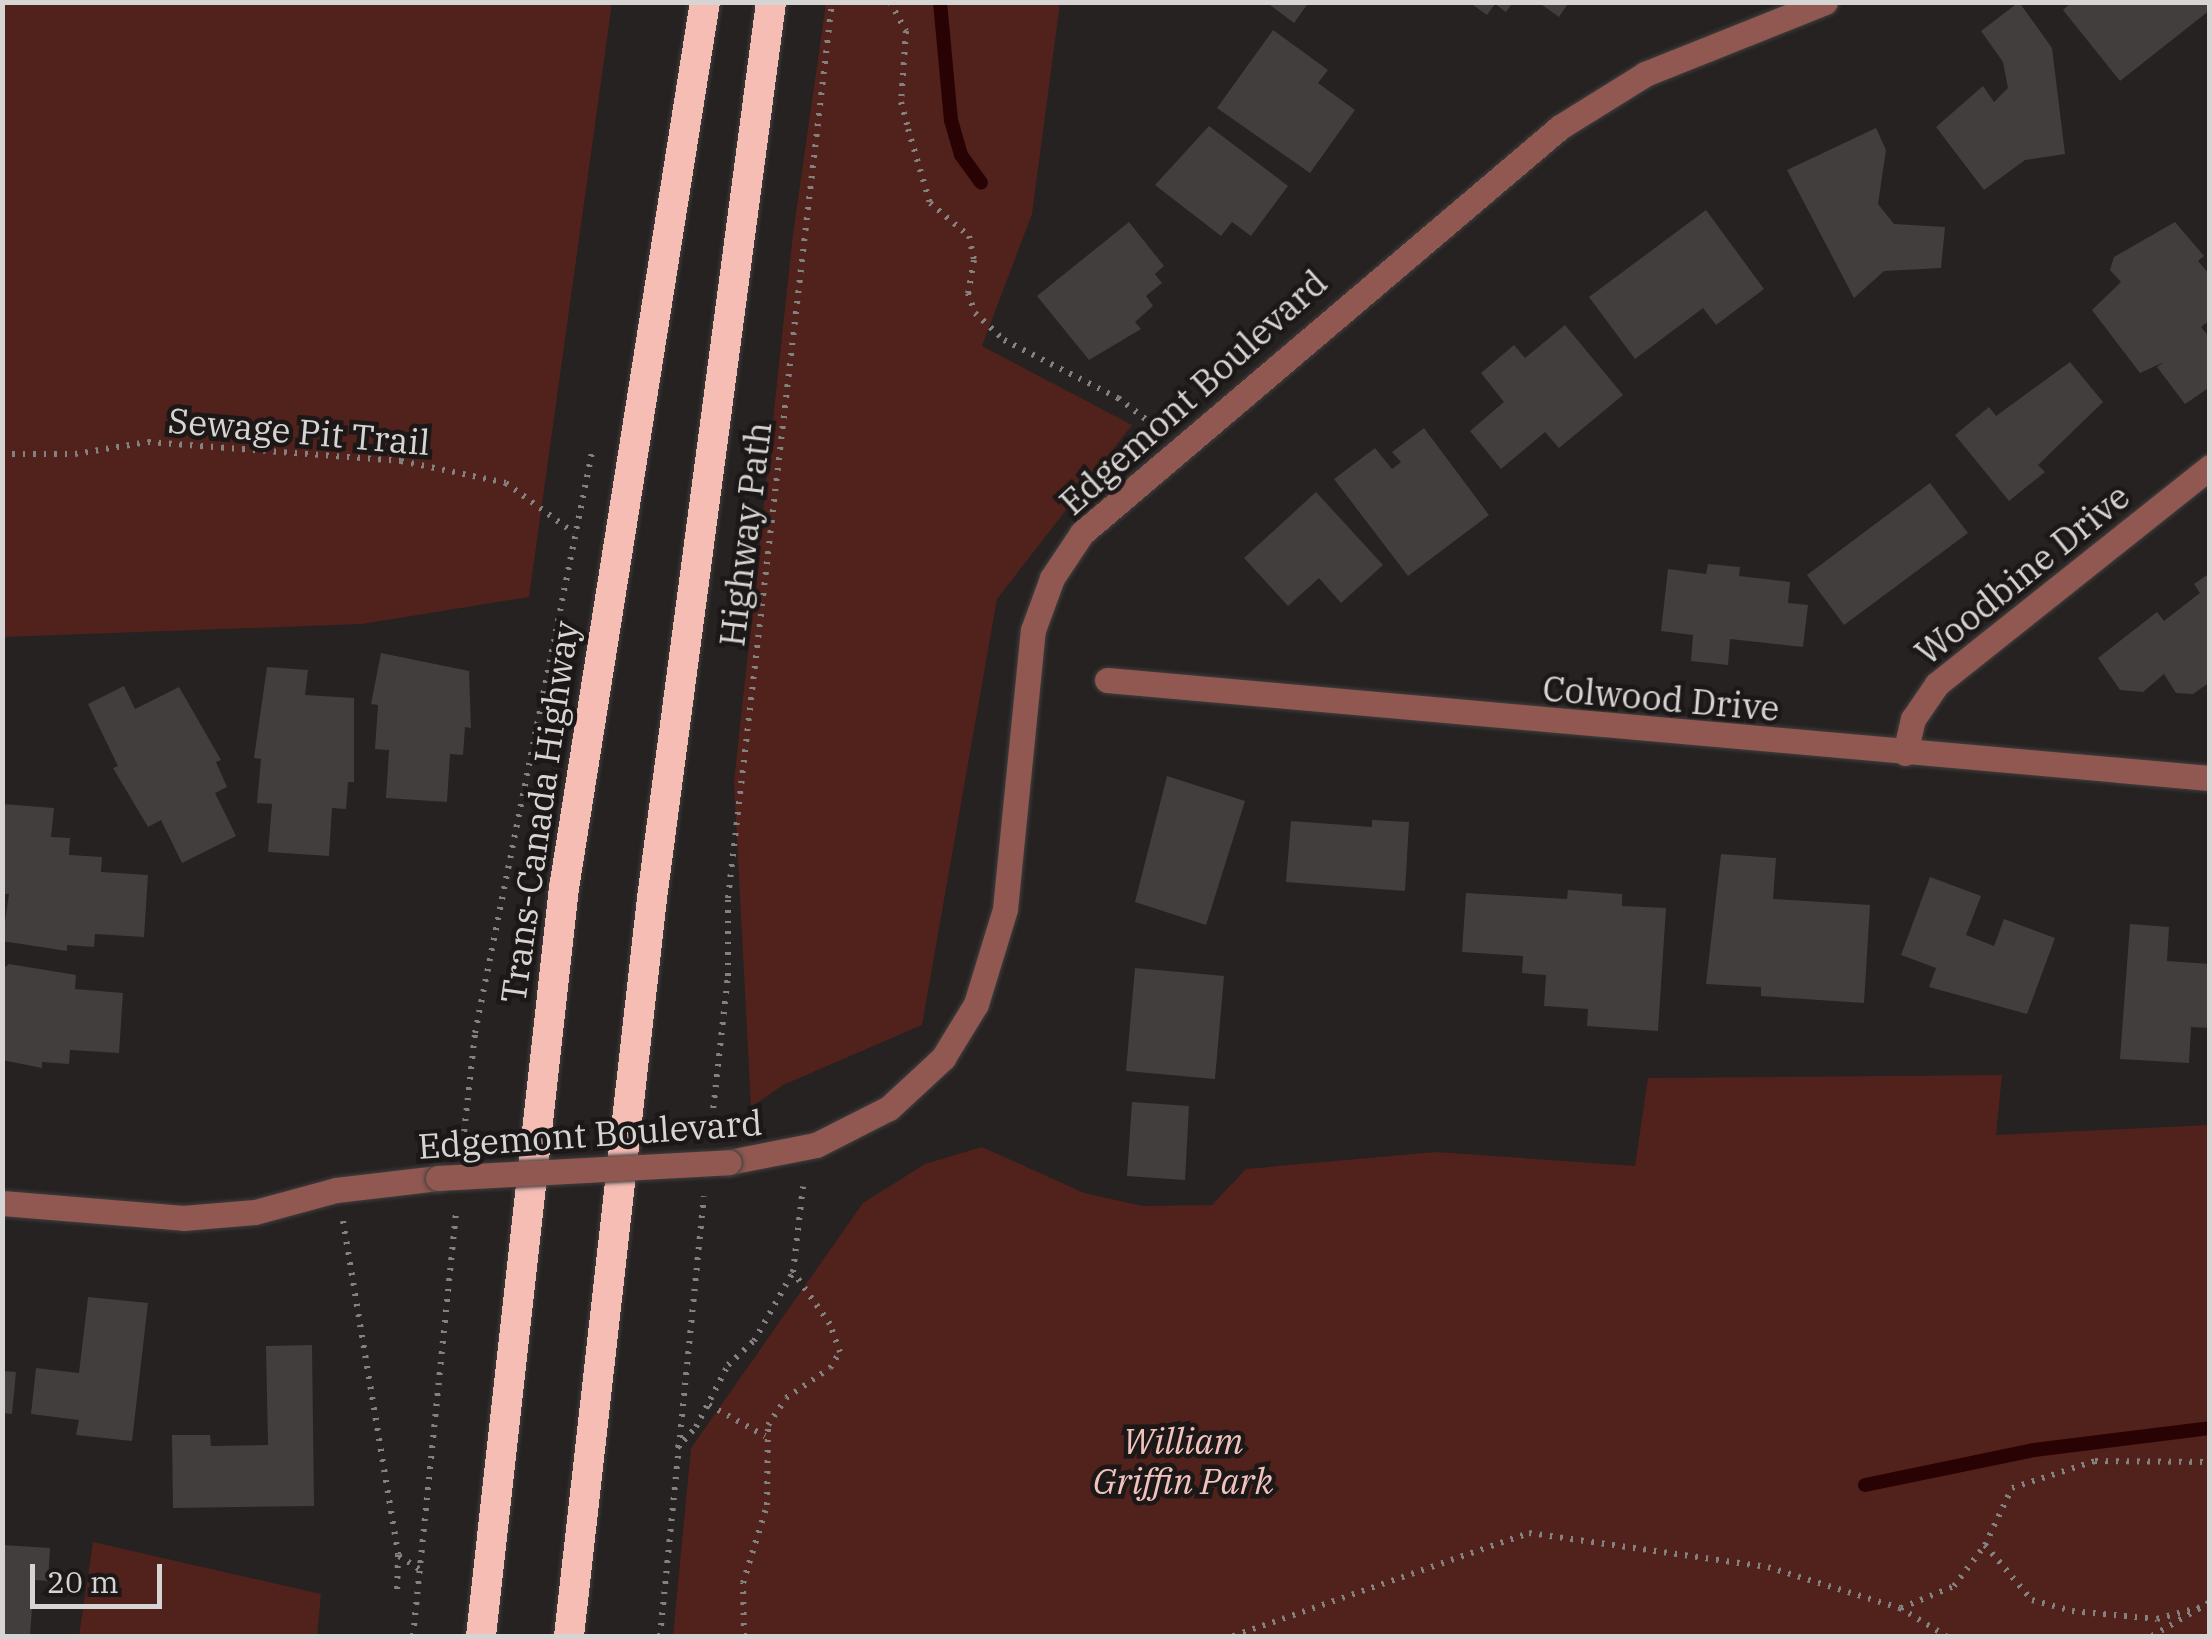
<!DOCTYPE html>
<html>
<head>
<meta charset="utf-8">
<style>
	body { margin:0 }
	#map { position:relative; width:2212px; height:1639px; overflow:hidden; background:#252221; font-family:"IBM Plex Serif",serif }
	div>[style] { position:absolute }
	.green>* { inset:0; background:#51211c }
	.stream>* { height:14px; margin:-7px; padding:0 7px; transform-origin:7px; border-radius:7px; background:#290303 }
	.building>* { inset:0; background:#423e3e }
	.path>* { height:6px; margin-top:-3px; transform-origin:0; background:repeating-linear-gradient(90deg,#848181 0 2.5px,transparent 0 10.5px) }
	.roads { filter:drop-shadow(0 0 2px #413e3e) drop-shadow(0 0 2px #413e3e) }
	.minor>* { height:25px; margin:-12.5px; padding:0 12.5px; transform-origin:12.5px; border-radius:12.5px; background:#905851 }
	.highway>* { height:30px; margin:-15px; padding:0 15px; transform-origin:15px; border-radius:15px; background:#f6bdb5 }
	.bridges { filter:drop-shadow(0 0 2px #413e3e) drop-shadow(0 0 2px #413e3e) }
	.minor-bridge>* { height:25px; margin:-12.5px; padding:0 12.5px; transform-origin:12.5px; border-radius:12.5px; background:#905851 }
	span { translate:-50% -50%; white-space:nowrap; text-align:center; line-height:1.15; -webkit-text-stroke:9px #1c1818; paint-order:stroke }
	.street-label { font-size:35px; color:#d7d4d4 }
	.park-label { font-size:35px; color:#f2c2bc; font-style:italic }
	.frame { position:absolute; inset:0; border:5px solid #d7d4d4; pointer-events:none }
	.scale { position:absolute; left:30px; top:1564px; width:132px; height:45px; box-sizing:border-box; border:5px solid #d7d4d4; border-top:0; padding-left:12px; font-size:30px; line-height:35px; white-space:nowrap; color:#d7d4d4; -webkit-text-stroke:8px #1c1818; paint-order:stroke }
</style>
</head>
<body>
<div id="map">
	<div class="green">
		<i style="clip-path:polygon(2px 3px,612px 3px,529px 597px,362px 624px,3px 637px)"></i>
		<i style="clip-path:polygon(826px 3px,1060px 3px,1032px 214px,982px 346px,1132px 425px,997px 599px,922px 1025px,783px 1085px,751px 1107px,734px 782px,793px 234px)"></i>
		<i style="clip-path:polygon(2002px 1075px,1996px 1135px,2209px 1125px,2209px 1636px,673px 1636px,691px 1448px,863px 1203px,925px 1164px,982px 1147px,1084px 1193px,1143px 1206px,1212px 1205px,1246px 1169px,1436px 1152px,1635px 1166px,1648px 1078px)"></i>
		<i style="clip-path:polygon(93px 1542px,321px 1594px,317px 1636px,79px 1636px)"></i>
	</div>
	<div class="stream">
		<i style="left:940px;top:2px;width:119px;rotate:84.7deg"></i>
		<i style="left:951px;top:120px;width:36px;rotate:74deg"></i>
		<i style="left:961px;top:155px;width:34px;rotate:54deg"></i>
		<i style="left:1865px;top:1485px;width:173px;rotate:-11.7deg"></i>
		<i style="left:2034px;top:1450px;width:177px;rotate:-7.1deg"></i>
	</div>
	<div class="building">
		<i style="clip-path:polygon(1266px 2px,1309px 2px,1294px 23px)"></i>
		<i style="clip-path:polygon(1469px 2px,1513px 2px,1506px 12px,1495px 4px,1487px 15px)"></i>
		<i style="clip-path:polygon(1538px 2px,1569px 2px,1559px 17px)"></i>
		<i style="clip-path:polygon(2019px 2px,2052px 48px,2065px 154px,2025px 160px,1984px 190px,1936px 127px,1983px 86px,1994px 102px,2008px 88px,2003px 62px,1981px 31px)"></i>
		<i style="clip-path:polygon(2072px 2px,2210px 2px,2210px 10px,2120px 81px,2063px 10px)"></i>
		<i style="clip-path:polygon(1273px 30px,1328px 70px,1318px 83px,1355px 110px,1310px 173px,1217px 108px)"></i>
		<i style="clip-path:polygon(1209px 126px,1288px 186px,1251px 236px,1232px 222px,1221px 236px,1155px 185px)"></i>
		<i style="clip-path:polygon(1876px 128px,1886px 150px,1878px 204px,1894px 224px,1945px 227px,1941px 268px,1884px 271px,1854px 298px,1787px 170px)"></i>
		<i style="clip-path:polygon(1706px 210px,1764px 289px,1716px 325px,1703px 308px,1635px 359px,1589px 297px)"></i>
		<i style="clip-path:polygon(1129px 222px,1164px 266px,1155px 274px,1162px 283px,1146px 296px,1153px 306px,1135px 322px,1141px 329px,1089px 360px,1037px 296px)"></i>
		<i style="clip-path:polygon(2175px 222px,2204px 256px,2198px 261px,2210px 275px,2210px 320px,2201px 327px,2210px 338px,2210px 387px,2185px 404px,2157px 367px,2164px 362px,2140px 373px,2092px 310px,2121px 282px,2110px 270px,2114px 257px)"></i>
		<i style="clip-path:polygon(1565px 325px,1623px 395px,1559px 448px,1545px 432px,1501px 469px,1470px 431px,1504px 402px,1481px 373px,1514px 345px,1525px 358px)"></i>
		<i style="clip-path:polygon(2070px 362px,2103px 402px,2038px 465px,2045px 472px,2009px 501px,1955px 435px,1989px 407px,1996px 416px)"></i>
		<i style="clip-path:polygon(1424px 428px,1489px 515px,1408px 576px,1334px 479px,1375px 448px,1392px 469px,1401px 462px,1392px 452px)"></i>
		<i style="clip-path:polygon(1930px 483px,1968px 533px,1844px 625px,1807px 575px)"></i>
		<i style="clip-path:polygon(1316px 492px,1383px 565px,1341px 603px,1319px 578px,1288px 606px,1244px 558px)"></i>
		<i style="clip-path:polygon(1708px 564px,1740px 567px,1739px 576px,1790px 582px,1788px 603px,1808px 605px,1803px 647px,1730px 639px,1728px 665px,1691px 661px,1693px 635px,1661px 631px,1668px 569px,1706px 574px)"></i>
		<i style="clip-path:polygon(2210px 573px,2210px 682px,2193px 694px,2176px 693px,2164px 674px,2143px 692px,2120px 690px,2098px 658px,2157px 612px,2164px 621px,2200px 593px,2194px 584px)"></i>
		<i style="clip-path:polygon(381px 653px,469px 671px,471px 728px,465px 727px,463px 755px,450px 754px,447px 802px,386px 798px,389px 750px,375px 749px,378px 705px,371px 704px)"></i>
		<i style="clip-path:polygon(267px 667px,308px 670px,305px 695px,354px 698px,354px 782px,348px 782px,346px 809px,332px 808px,329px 856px,268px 852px,272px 804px,257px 803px,261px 759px,254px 758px)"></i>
		<i style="clip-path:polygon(124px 686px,135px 709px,179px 687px,221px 760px,216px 762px,227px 787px,215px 793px,236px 836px,182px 863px,161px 820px,148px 827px,113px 768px,118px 766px,88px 704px)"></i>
		<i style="clip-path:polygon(1167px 776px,1245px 801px,1206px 925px,1135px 902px)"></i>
		<i style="clip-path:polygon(2px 804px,54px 808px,51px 837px,70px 838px,69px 855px,102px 857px,101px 872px,148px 875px,144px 937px,95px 934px,94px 947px,67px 945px,67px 951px,2px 941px,9px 894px,2px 894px)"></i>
		<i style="clip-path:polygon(1372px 820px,1409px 822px,1405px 891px,1286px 882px,1291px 821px,1372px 827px)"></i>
		<i style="clip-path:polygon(1721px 854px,1776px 858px,1773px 899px,1870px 905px,1864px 1003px,1761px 996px,1761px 987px,1706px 984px)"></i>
		<i style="clip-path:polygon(1930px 877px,1981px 896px,1966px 935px,1994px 946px,2004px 919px,2055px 938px,2027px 1014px,1929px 987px,1936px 968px,1901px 955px)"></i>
		<i style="clip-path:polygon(1568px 890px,1622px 894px,1622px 906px,1666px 908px,1658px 1031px,1587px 1026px,1588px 1009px,1544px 1006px,1546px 975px,1522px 973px,1523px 956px,1462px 952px,1466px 893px,1567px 899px)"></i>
		<i style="clip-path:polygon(2130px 924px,2169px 927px,2167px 961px,2210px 964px,2210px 1028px,2191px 1027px,2189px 1063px,2120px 1059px)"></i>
		<i style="clip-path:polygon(9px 964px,76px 975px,75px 989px,123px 993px,119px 1053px,70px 1050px,69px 1064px,42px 1062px,42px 1068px,2px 1060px,2px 969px)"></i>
		<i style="clip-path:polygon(1135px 968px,1224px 976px,1215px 1079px,1126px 1071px)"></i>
		<i style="clip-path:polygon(1132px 1102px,1189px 1106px,1185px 1180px,1127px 1176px)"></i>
		<i style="clip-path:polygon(88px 1297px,148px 1303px,132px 1441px,76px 1435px,79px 1420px,31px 1414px,36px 1368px,79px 1373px)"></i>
		<i style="clip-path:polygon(312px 1345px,314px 1506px,173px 1508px,172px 1435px,210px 1435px,211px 1446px,268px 1445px,266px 1346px)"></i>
		<i style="clip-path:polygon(2px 1371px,16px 1372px,12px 1414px,2px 1413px)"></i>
		<i style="clip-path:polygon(2px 1545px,50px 1548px,48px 1581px,34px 1580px,30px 1636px,2px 1636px)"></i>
	</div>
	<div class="path">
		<i style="left:890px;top:2px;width:33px;rotate:61deg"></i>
		<i style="left:906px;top:31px;width:71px;rotate:94deg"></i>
		<i style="left:901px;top:102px;width:28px;rotate:75deg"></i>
		<i style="left:908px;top:129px;width:77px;rotate:73.4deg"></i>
		<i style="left:930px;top:203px;width:51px;rotate:40.2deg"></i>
		<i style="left:969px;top:236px;width:25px;rotate:78deg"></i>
		<i style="left:974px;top:260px;width:34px;rotate:100deg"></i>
		<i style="left:968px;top:293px;width:21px;rotate:71deg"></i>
		<i style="left:975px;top:313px;width:40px;rotate:43deg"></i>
		<i style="left:1004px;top:340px;width:128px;rotate:27deg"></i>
		<i style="left:1118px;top:398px;width:48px;rotate:37.3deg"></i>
		<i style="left:2px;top:454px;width:73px"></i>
		<i style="left:75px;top:454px;width:74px;rotate:-9.3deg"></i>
		<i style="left:148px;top:442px;width:254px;rotate:4.3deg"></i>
		<i style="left:401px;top:461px;width:107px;rotate:11.8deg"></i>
		<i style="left:506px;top:483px;width:84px;rotate:36.3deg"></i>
		<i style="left:711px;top:1129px;width:154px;rotate:-83.7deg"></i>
		<i style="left:728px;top:976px;width:78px;rotate:-90deg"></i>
		<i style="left:728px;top:898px;width:902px;rotate:-83.38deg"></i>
		<i style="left:463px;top:1142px;width:110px;rotate:-83.7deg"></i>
		<i style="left:475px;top:1033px;width:593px;rotate:-78.61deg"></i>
		<i style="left:343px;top:1221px;width:338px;rotate:80.6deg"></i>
		<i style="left:398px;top:1555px;width:40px;rotate:91.4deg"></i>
		<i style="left:709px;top:1405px;width:64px;rotate:29deg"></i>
		<i style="left:677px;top:1448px;width:28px;rotate:-48deg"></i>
		<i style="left:696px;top:1427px;width:70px;rotate:-62.7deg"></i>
		<i style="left:728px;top:1365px;width:35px;rotate:-43deg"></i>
		<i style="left:754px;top:1341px;width:79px;rotate:-60.5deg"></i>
		<i style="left:793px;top:1272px;width:86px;rotate:-83.3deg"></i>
		<i style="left:1985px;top:1545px;width:63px;rotate:-64.7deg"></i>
		<i style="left:2012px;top:1488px;width:87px;rotate:-18deg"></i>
		<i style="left:2095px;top:1461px;width:115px;rotate:0.5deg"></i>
		<i style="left:399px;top:1556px;width:24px;rotate:33deg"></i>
		<i style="left:1901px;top:1608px;width:57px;rotate:-22.5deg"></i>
		<i style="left:1954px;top:1586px;width:51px;rotate:-52.9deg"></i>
		<i style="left:1985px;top:1545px;width:72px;rotate:49.5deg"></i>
		<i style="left:2032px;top:1600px;width:41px;rotate:15.4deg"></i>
		<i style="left:2072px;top:1611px;width:85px;rotate:5.4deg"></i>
		<i style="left:2157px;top:1619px;width:46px;rotate:-15.3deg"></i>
		<i style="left:413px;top:1636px;width:429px;rotate:-84.2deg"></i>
		<i style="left:660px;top:1636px;width:442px;rotate:-84.3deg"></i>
		<i style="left:744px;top:1636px;width:53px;rotate:-91.1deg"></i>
		<i style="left:743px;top:1583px;width:82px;rotate:-72.9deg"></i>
		<i style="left:767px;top:1505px;width:80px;rotate:-89.3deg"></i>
		<i style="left:768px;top:1425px;width:32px;rotate:-56deg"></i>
		<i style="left:786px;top:1398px;width:53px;rotate:-34.3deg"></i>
		<i style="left:830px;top:1368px;width:19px;rotate:-58deg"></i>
		<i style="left:840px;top:1352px;width:30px;rotate:-110deg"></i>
		<i style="left:830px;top:1324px;width:64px;rotate:-125.4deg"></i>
		<i style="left:1233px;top:1636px;width:313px;rotate:-19.2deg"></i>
		<i style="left:1529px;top:1533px;width:241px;rotate:8.1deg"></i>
		<i style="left:1768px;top:1567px;width:138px;rotate:17.3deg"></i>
		<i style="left:1900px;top:1608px;width:54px;rotate:31.3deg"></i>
		<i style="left:2152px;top:1636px;width:67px;rotate:-30.4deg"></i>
	</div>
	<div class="roads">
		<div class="minor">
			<i style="left:1107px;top:680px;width:1107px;rotate:5.08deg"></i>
			<i style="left:1905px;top:753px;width:35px;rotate:-77deg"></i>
			<i style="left:1913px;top:719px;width:42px;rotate:-55.6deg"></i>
			<i style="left:1937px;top:684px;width:349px;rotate:-38.5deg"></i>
			<i style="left:729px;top:1162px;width:89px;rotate:-11.1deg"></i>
			<i style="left:816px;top:1145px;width:82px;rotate:-26.9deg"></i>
			<i style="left:889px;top:1108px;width:74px;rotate:-42.8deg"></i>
			<i style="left:943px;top:1058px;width:63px;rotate:-58.6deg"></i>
			<i style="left:976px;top:1004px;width:99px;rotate:-73deg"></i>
			<i style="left:1005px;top:909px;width:280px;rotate:-84.3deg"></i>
			<i style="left:1033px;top:630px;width:55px;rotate:-69.9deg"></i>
			<i style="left:1052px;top:578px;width:54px;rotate:-56.3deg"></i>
			<i style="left:1082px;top:533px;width:627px;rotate:-40.34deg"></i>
			<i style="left:1560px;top:127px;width:100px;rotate:-31.9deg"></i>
			<i style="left:1645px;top:74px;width:194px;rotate:-21.8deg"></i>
			<i style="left:2px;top:1203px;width:182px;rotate:4.7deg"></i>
			<i style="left:183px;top:1218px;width:72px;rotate:-4.8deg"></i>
			<i style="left:255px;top:1212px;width:84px;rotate:-15.2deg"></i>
			<i style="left:336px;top:1190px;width:103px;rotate:-6.7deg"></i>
		</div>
		<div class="highway">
			<i style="left:481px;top:1636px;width:753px;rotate:-83.67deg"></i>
			<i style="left:564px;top:888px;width:897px;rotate:-80.96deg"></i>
			<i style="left:569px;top:1636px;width:743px;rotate:-83.58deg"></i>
			<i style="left:652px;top:898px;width:904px;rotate:-82.43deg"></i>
		</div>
	</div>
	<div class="bridges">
		<div class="minor-bridge">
			<i style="left:438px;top:1178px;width:291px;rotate:-3.1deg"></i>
		</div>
	</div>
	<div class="street-label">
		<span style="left:1193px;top:392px;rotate:-42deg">Edgemont Boulevard</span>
		<span style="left:299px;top:431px;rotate:5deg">Sewage Pit Trail</span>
		<span style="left:745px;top:534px;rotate:-83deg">Highway Path</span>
		<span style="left:2022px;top:574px;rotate:-39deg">Woodbine Drive</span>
		<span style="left:1661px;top:698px;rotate:5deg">Colwood Drive</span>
		<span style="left:539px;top:812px;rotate:-82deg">Trans-Canada Highway</span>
		<span style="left:590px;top:1134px;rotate:-4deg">Edgemont Boulevard</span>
	</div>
	<div class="park-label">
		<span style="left:1183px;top:1461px">William<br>Griffin Park</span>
	</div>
	<div class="frame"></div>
	<div class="scale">20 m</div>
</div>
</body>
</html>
